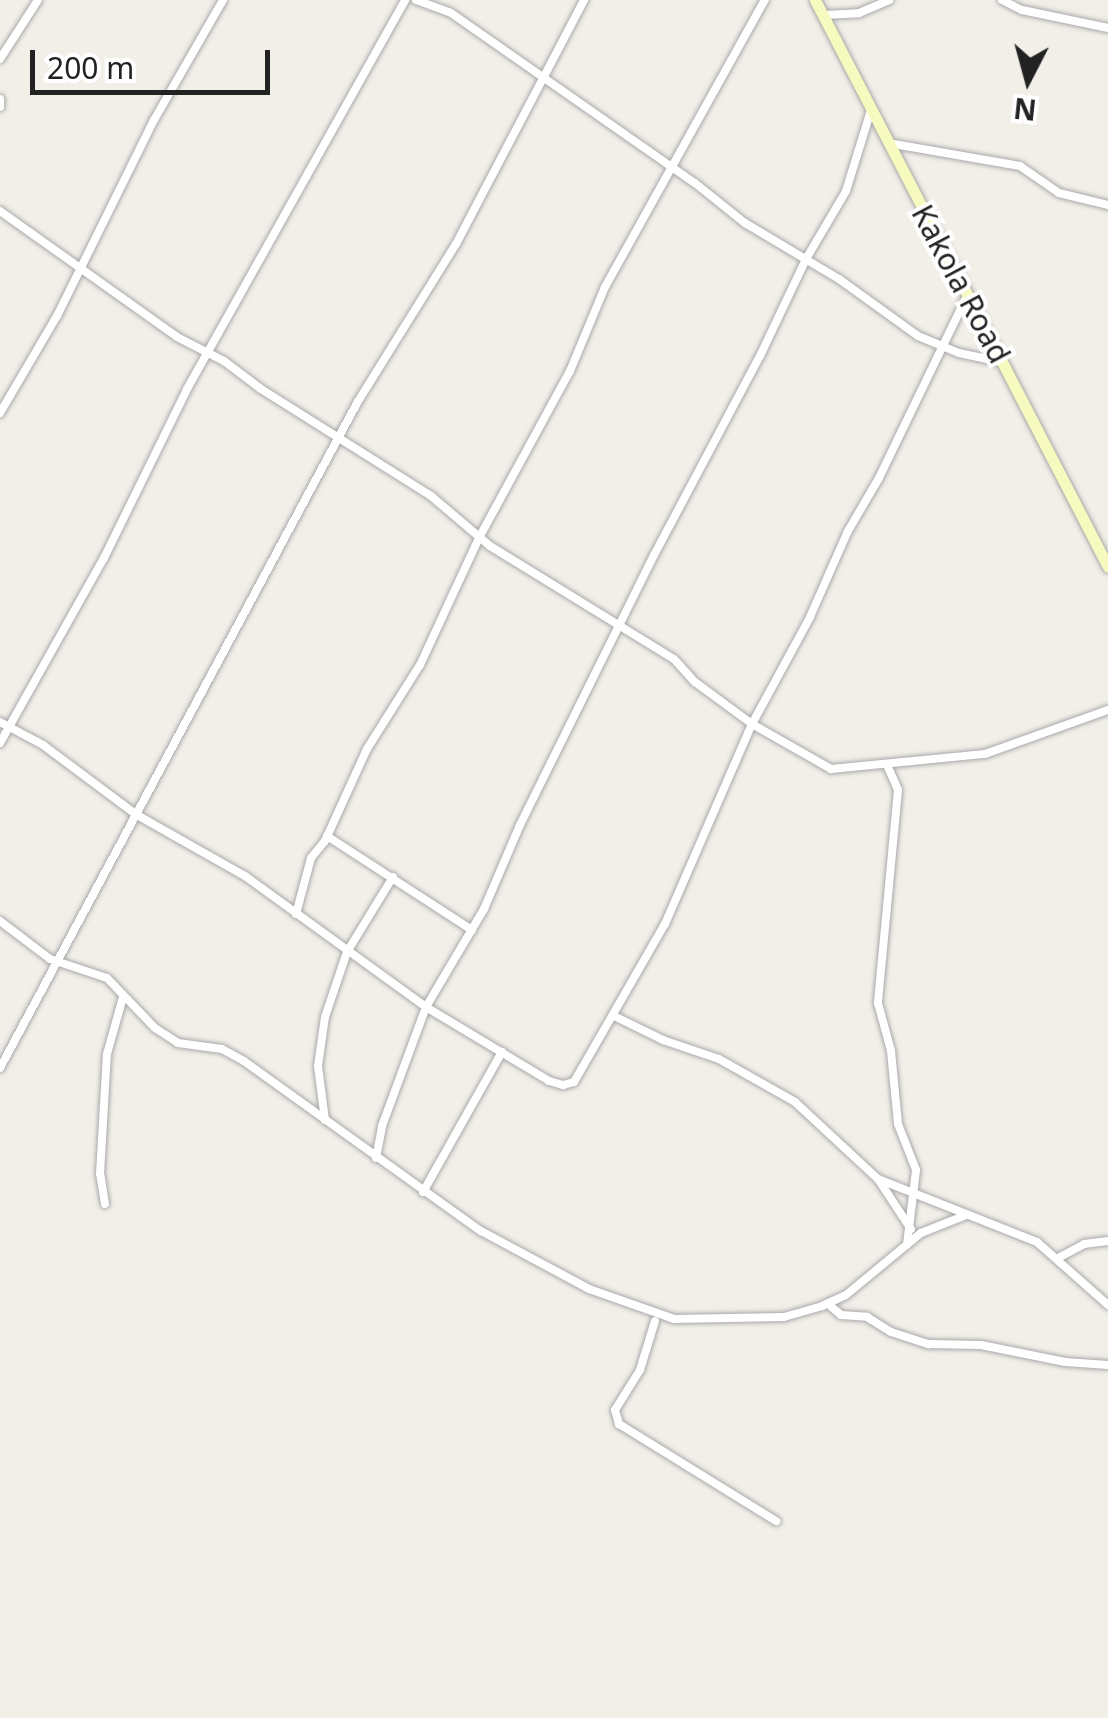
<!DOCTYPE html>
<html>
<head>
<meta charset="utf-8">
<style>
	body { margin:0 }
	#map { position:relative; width:1108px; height:1718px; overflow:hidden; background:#f2efe9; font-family:"Noto Sans",sans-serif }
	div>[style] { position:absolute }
	.roads { filter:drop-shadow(0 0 2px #a9a9a9) drop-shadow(0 0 2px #a9a9a9) }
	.street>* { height:8px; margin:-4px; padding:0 4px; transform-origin:4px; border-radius:4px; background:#fff }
	.secondary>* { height:11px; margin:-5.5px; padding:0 5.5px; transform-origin:5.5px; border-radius:5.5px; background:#f7fabf }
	span { translate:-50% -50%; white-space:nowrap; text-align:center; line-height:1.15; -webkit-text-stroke:8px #fff; paint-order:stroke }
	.street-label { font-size:30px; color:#222 }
	.north { position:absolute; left:978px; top:30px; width:100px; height:100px; -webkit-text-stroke:8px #fff; paint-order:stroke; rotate:186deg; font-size:28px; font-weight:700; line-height:40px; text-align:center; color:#222 }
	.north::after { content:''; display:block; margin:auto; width:35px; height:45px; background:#222; clip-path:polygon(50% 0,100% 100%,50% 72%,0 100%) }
	.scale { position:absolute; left:30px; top:50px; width:240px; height:45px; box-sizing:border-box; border:5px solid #222; border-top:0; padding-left:12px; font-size:30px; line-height:35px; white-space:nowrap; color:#222; -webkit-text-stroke:8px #fff; paint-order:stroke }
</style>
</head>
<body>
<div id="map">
	<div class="roads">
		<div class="street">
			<i style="left:416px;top:0;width:37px;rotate:20deg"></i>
			<i style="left:451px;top:13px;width:297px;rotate:34.9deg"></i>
			<i style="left:695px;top:183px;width:64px;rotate:38.7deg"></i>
			<i style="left:745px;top:223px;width:109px;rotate:30.8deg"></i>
			<i style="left:839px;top:279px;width:97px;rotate:35.8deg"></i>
			<i style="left:918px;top:336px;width:44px;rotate:22.5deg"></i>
			<i style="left:959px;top:353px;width:43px;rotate:12.1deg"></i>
			<i style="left:1002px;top:0;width:22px;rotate:27deg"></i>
			<i style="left:1022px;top:10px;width:88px;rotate:11.8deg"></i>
			<i style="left:824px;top:15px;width:35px;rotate:-3deg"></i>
			<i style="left:859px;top:13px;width:33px;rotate:-23deg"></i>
			<i style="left:0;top:59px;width:70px;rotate:-57.2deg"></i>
			<i style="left:0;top:99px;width:8px;rotate:90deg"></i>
			<i style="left:888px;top:143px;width:134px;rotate:9.9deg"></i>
			<i style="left:1020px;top:166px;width:47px;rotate:34.7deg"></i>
			<i style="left:1059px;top:193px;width:50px;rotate:13.8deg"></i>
			<i style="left:0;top:211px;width:217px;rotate:35.4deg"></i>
			<i style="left:177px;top:337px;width:53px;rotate:27.1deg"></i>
			<i style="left:224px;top:361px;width:46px;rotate:37.1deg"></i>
			<i style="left:261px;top:389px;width:201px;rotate:32.2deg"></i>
			<i style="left:431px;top:496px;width:77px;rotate:40.3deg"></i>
			<i style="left:490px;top:546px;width:216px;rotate:31.6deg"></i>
			<i style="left:674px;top:659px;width:31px;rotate:48deg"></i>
			<i style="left:695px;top:682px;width:71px;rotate:36.4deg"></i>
			<i style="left:752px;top:724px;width:91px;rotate:29.7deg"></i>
			<i style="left:831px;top:769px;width:155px;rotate:-5.6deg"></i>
			<i style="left:985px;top:754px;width:131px;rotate:-19.7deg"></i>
			<i style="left:0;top:413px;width:113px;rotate:-59.6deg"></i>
			<i style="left:57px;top:316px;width:219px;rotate:-63.7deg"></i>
			<i style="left:154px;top:120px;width:138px;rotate:-60.1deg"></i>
			<i style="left:0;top:722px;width:49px;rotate:28.1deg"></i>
			<i style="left:43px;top:745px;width:117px;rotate:36.7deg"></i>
			<i style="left:137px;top:815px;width:124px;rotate:29.5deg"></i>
			<i style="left:245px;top:876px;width:223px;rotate:35.9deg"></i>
			<i style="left:426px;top:1007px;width:144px;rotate:31deg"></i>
			<i style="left:549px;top:1081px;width:15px;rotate:16deg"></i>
			<i style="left:563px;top:1085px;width:11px;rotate:-15deg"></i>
			<i style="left:574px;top:1082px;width:182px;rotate:-60.1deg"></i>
			<i style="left:665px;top:924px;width:218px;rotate:-66.5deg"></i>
			<i style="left:752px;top:724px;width:122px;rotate:-61.5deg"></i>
			<i style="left:810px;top:617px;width:94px;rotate:-66.2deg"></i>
			<i style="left:848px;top:531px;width:61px;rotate:-59.7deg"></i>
			<i style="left:879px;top:478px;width:202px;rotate:-64.2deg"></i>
			<i style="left:0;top:743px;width:212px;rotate:-60.7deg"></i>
			<i style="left:104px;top:558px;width:188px;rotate:-63.8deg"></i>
			<i style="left:187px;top:389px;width:446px;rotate:-60.7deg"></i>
			<i style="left:887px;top:765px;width:27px;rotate:66deg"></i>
			<i style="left:898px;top:790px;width:214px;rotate:95.4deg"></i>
			<i style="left:878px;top:1003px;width:50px;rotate:74.8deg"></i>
			<i style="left:891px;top:1051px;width:73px;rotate:84.5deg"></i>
			<i style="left:898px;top:1124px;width:49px;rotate:68.6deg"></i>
			<i style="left:916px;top:1170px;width:75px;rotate:96.9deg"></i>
			<i style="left:327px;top:836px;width:173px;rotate:33deg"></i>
			<i style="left:296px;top:914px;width:58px;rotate:-75deg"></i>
			<i style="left:311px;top:858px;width:22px;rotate:-51deg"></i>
			<i style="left:325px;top:841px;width:101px;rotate:-65.5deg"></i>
			<i style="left:367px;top:749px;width:99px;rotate:-57.8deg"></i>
			<i style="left:420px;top:665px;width:142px;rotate:-65.1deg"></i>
			<i style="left:480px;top:536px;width:188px;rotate:-61.4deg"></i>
			<i style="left:570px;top:371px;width:91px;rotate:-67.4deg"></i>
			<i style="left:605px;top:287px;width:329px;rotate:-60.9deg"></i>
			<i style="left:0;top:921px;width:63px;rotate:37.2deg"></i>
			<i style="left:50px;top:959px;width:60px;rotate:18.4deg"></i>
			<i style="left:107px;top:978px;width:69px;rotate:46.2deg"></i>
			<i style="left:155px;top:1028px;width:27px;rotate:33deg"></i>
			<i style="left:178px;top:1043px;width:44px;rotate:7.8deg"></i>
			<i style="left:222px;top:1049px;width:25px;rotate:29deg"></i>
			<i style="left:244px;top:1061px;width:292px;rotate:35.7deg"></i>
			<i style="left:481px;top:1231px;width:123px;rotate:28.2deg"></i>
			<i style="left:589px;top:1289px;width:90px;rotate:19.4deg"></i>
			<i style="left:674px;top:1319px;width:110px;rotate:-1deg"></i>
			<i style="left:784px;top:1317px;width:40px;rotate:-16deg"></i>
			<i style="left:822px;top:1306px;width:26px;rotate:-25deg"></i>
			<i style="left:846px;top:1295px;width:97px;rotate:-39.6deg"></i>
			<i style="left:921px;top:1233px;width:48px;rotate:-21.8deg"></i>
			<i style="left:614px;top:1016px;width:55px;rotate:26.1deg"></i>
			<i style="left:663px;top:1040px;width:59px;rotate:18.7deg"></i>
			<i style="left:719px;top:1059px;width:87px;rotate:29.5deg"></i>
			<i style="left:795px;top:1102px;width:113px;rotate:42.9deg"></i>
			<i style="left:878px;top:1179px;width:171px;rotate:21.6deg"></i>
			<i style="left:1037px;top:1242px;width:95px;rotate:41.6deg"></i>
			<i style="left:0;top:1068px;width:755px;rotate:-61.77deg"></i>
			<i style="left:357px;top:403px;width:187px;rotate:-58.1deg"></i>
			<i style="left:456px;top:244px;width:276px;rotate:-62.3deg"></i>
			<i style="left:325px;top:1120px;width:54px;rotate:-97.4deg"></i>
			<i style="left:318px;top:1066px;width:49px;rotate:-81.9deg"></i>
			<i style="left:325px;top:1017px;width:69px;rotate:-71.3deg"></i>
			<i style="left:347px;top:952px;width:88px;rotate:-58.5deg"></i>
			<i style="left:376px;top:1158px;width:33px;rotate:-79deg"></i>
			<i style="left:382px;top:1126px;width:127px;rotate:-69.7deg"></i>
			<i style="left:426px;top:1007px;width:114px;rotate:-59.4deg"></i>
			<i style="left:484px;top:909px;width:91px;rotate:-66.8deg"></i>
			<i style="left:520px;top:825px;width:301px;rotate:-63.6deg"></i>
			<i style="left:654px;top:555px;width:225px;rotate:-62deg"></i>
			<i style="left:760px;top:356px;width:107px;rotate:-64.6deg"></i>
			<i style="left:806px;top:259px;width:79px;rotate:-59.5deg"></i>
			<i style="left:846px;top:191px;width:85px;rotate:-72.8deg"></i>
			<i style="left:878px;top:1179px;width:60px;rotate:56.6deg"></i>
			<i style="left:423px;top:1192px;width:161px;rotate:-60.6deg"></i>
			<i style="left:105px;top:1204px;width:30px;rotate:-99deg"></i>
			<i style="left:100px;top:1174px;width:120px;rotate:-86.7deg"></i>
			<i style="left:107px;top:1054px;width:59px;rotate:-74.3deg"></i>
			<i style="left:1058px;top:1258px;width:30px;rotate:-28deg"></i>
			<i style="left:1084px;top:1244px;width:24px;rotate:-7deg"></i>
			<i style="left:828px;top:1304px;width:17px;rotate:40deg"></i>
			<i style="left:841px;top:1315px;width:26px;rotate:4deg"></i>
			<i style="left:867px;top:1317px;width:28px;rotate:32deg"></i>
			<i style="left:891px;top:1332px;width:40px;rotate:18deg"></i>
			<i style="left:929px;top:1344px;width:52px;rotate:1.1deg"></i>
			<i style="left:981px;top:1345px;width:86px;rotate:11.4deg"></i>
			<i style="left:1065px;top:1362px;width:43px;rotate:4deg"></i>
			<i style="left:655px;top:1321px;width:51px;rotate:107deg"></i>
			<i style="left:640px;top:1370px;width:47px;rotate:122deg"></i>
			<i style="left:615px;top:1410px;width:15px;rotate:74deg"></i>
			<i style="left:619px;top:1424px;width:185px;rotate:31.7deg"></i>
		</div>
		<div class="secondary">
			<i style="left:815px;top:0;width:638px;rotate:62.67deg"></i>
		</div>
	</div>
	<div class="street-label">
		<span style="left:961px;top:284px;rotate:62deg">Kakola Road</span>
	</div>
	<div class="north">N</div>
	<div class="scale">200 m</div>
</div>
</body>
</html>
